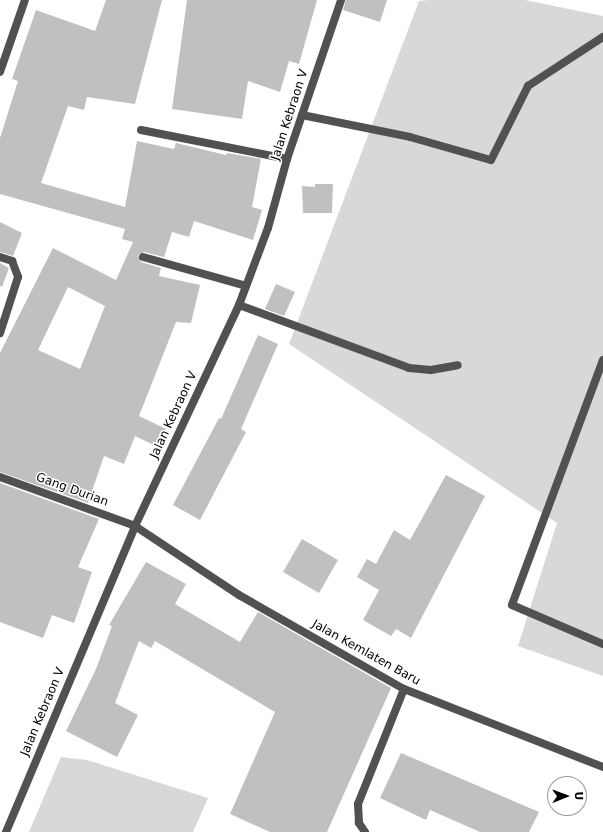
<!DOCTYPE html>
<html>
<head>
<meta charset="utf-8">
<style>
	body { margin:0 }
	#map { position:relative; width:603px; height:832px; overflow:hidden; background:#fff; font-family:"DejaVu Sans",sans-serif }
	div>[style] { position:absolute }
	.green>* { inset:0; background:#d8d8d8 }
	.building>* { inset:0; background:#c0c0c0 }
	.lane>* { height:8px; margin:-4px; padding:0 4px; transform-origin:4px; border-radius:4px; background:#515151 }
	.street>* { height:8px; margin:-4px; padding:0 4px; transform-origin:4px; border-radius:4px; background:#515151 }
	span { translate:-50% -50%; white-space:nowrap; text-align:center; line-height:1.15; -webkit-text-stroke:3px #fff; paint-order:stroke }
	.street-label { font-size:12px; color:#000 }
	.north { position:absolute; left:547px; top:776px; width:40px; height:40px; box-sizing:border-box; background:#fff; border:1px solid #999; border-radius:50%; rotate:89deg; font-size:11px; font-weight:700; line-height:16px; text-align:center; color:#000 }
	.north::after { content:''; display:block; margin:auto; width:14px; height:18px; background:#000; clip-path:polygon(50% 0,100% 100%,50% 72%,0 100%) }
</style>
</head>
<body>
<div id="map">
	<div class="green">
		<i style="clip-path:polygon(429px 0,525px 0,603px 16px,603px 676px,518px 646px,557px 523px,289px 344px,419px 1px)"></i>
		<i style="clip-path:polygon(61px 757px,87px 760px,208px 798px,193px 832px,29px 832px)"></i>
	</div>
	<div class="building">
		<i style="clip-path:polygon(evenodd,106px 0,162px 0,135px 104px,87px 97px,84px 110px,68px 106px,41px 183px,125px 207px,137px 141px,174px 149px,176px 143px,226px 155px,227px 153px,261px 159px,252px 207px,262px 210px,253px 240px,194px 221px,189px 237px,172px 232px,164px 257px,144px 252px,138px 255px,141px 262px,161px 268px,159px 276px,200px 285px,191px 323px,176px 322px,139px 416px,166px 429px,158px 447px,135px 436px,124px 464px,104px 456px,88px 503px,0 472px,0 353px,53px 248px,116px 280px,133px 242px,122px 239px,125px 229px,0 194px,0 138px,18px 81px,12px 79px,36px 10px,95px 31px,106px 0,68px 287px,105px 306px,80px 369px,38px 350px,68px 287px)"></i>
		<i style="clip-path:polygon(187px 0,317px 0,299px 64px,289px 61px,280px 92px,248px 81px,242px 119px,172px 109px)"></i>
		<i style="clip-path:polygon(346px 0,387px 0,380px 22px,343px 10px)"></i>
		<i style="clip-path:polygon(315px 184px,333px 184px,332px 213px,303px 213px,302px 186px,315px 187px)"></i>
		<i style="clip-path:polygon(0 222px,22px 233px,13px 256px,0 252px)"></i>
		<i style="clip-path:polygon(0 263px,9px 268px,2px 287px,0 286px)"></i>
		<i style="clip-path:polygon(276px 284px,295px 292px,284px 316px,265px 309px)"></i>
		<i style="clip-path:polygon(258px 335px,278px 344px,241px 429px,246px 432px,200px 520px,173px 505px,219px 418px,221px 419px)"></i>
		<i style="clip-path:polygon(446px 475px,485px 496px,411px 638px,396px 629px,391px 636px,363px 620px,379px 590px,357px 577px,367px 559px,376px 564px,394px 530px,410px 540px)"></i>
		<i style="clip-path:polygon(0 483px,99px 519px,78px 567px,92px 572px,74px 623px,52px 615px,43px 638px,0 622px)"></i>
		<i style="clip-path:polygon(302px 539px,338px 560px,319px 593px,283px 572px)"></i>
		<i style="clip-path:polygon(146px 562px,186px 584px,175px 604px,240px 642px,258px 612px,391px 688px,327px 832px,270px 832px,230px 814px,275px 712px,155px 641px,151px 648px,139px 641px,115px 703px,138px 715px,117px 757px,66px 731px,96px 669px,112px 626px,109px 625px)"></i>
		<i style="clip-path:polygon(401px 753px,539px 812px,529px 832px,480px 832px,430px 810px,426px 820px,380px 798px)"></i>
	</div>
	<div class="lane">
		<i style="left:239px;top:305px;width:181px;rotate:20.3deg"></i>
		<i style="left:409px;top:368px;width:22px;rotate:5deg"></i>
		<i style="left:431px;top:370px;width:27px;rotate:-10deg"></i>
	</div>
	<div class="street">
		<i style="left:0;top:72px;width:76px;rotate:-70.9deg"></i>
		<i style="left:302px;top:115px;width:110px;rotate:11.5deg"></i>
		<i style="left:410px;top:137px;width:84px;rotate:15.9deg"></i>
		<i style="left:491px;top:160px;width:83px;rotate:-63.4deg"></i>
		<i style="left:528px;top:86px;width:90px;rotate:-33.2deg"></i>
		<i style="left:141px;top:130px;width:149px;rotate:11.2deg"></i>
		<i style="left:0;top:257px;width:13px;rotate:18deg"></i>
		<i style="left:12px;top:261px;width:17px;rotate:69deg"></i>
		<i style="left:18px;top:277px;width:59px;rotate:107.8deg"></i>
		<i style="left:143px;top:257px;width:107px;rotate:15.7deg"></i>
		<i style="left:603px;top:360px;width:261px;rotate:110.4deg"></i>
		<i style="left:512px;top:605px;width:99px;rotate:23.2deg"></i>
		<i style="left:0;top:477px;width:144px;rotate:19.9deg"></i>
		<i style="left:135px;top:526px;width:125px;rotate:33.6deg"></i>
		<i style="left:239px;top:595px;width:190px;rotate:29.7deg"></i>
		<i style="left:404px;top:689px;width:214px;rotate:21.4deg"></i>
		<i style="left:6px;top:832px;width:332px;rotate:-67.1deg"></i>
		<i style="left:135px;top:526px;width:244px;rotate:-64.8deg"></i>
		<i style="left:239px;top:305px;width:82px;rotate:-69.4deg"></i>
		<i style="left:268px;top:228px;width:72px;rotate:-74.6deg"></i>
		<i style="left:287px;top:159px;width:168px;rotate:-71.2deg"></i>
		<i style="left:365px;top:832px;width:11px;rotate:-124deg"></i>
		<i style="left:359px;top:823px;width:19px;rotate:-93deg"></i>
		<i style="left:358px;top:804px;width:124px;rotate:-68.2deg"></i>
	</div>
	<div class="street-label">
		<span style="left:290px;top:115px;rotate:-72deg">Jalan Kebraon V</span>
		<span style="left:174px;top:415px;rotate:-65deg">Jalan Kebraon V</span>
		<span style="left:72px;top:490px;rotate:20deg">Gang Durian</span>
		<span style="left:366px;top:653px;rotate:29deg">Jalan Kemlaten Baru</span>
		<span style="left:43px;top:712px;rotate:-67deg">Jalan Kebraon V</span>
	</div>
	<div class="north">U</div>
</div>
</body>
</html>
